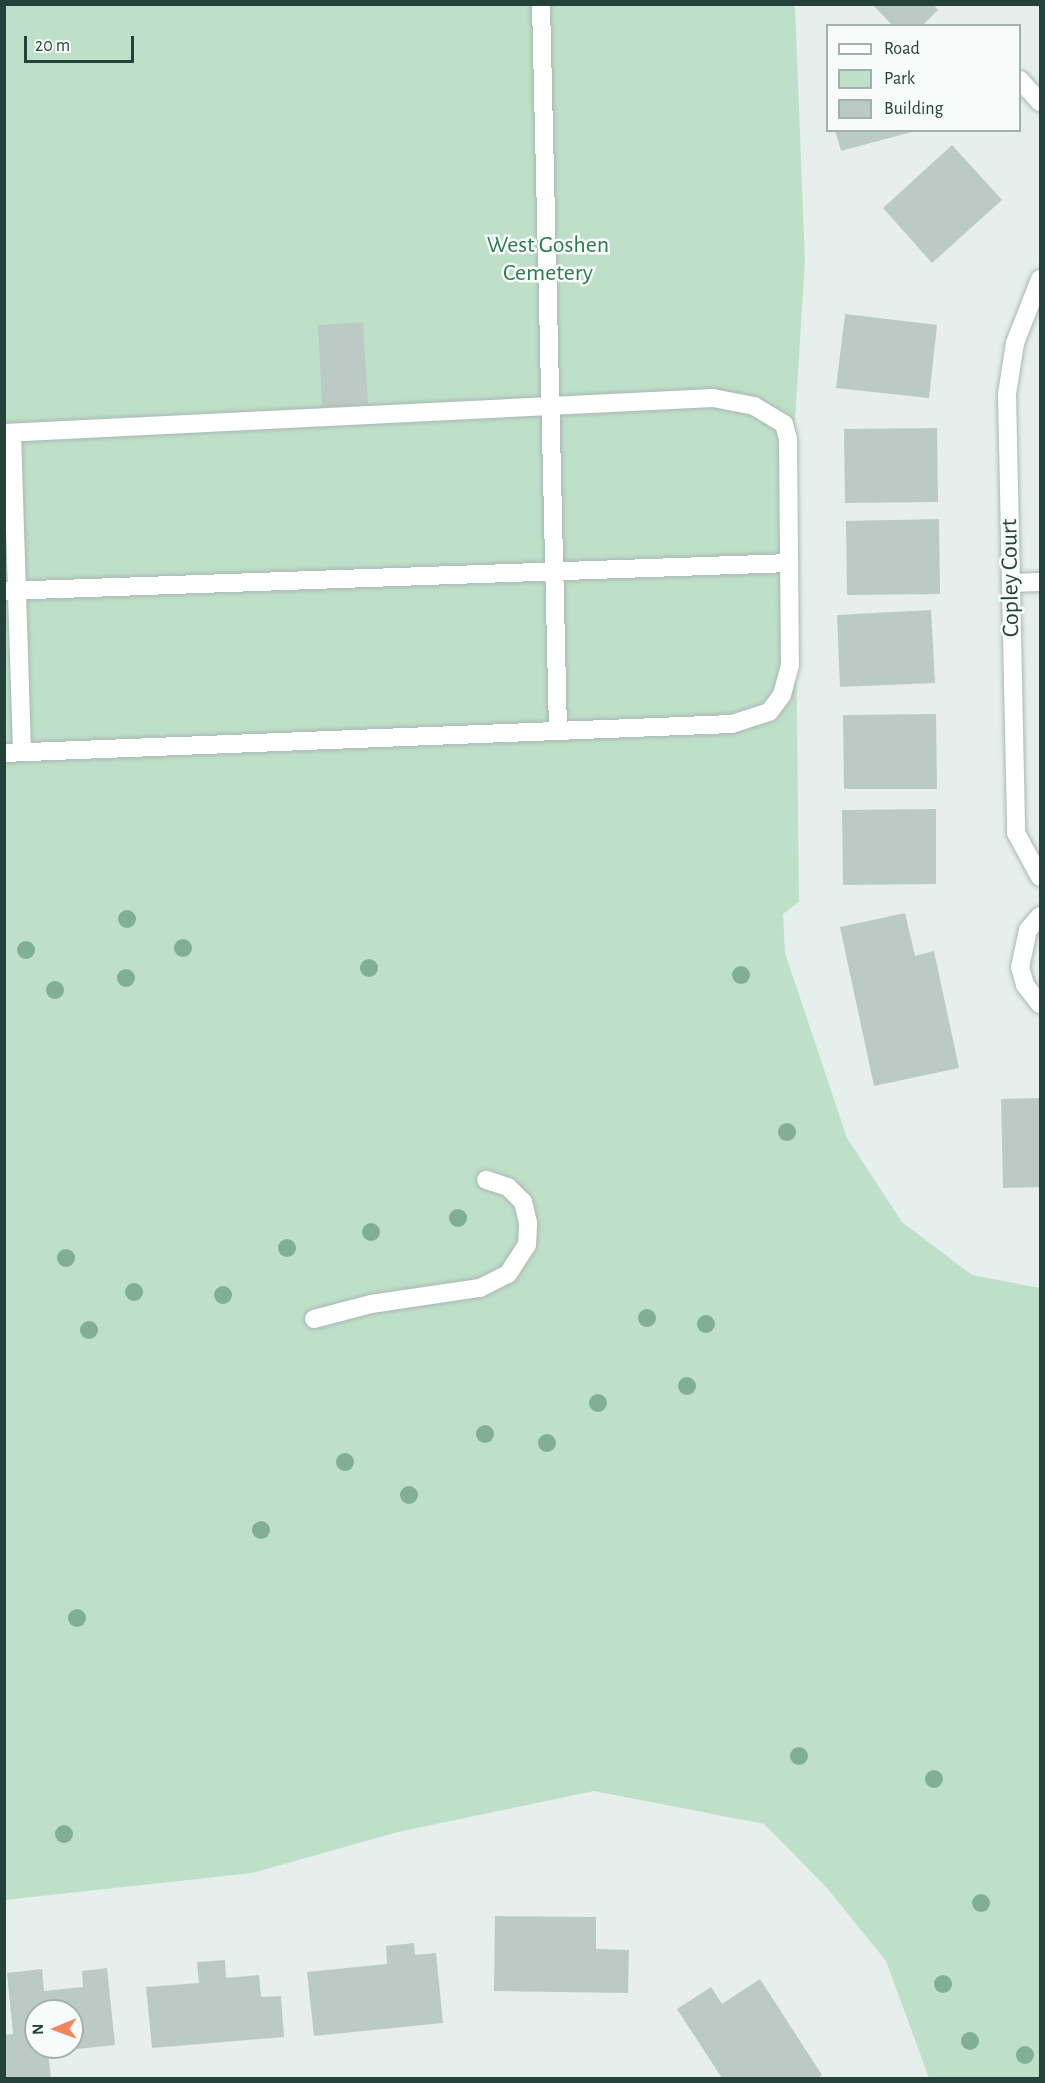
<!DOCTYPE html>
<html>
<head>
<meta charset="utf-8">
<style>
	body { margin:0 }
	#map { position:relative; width:1045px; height:2083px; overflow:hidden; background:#e6efeb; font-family:"Alegreya Sans",sans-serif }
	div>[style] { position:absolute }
	.green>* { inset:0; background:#bfe0c8 }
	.building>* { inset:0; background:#bbcac4 }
	.roads { filter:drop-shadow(0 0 2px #a8b8b2) drop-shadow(0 0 2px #a8b8b2) }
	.minor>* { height:18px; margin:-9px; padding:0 9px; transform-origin:9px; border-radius:9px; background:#fff }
	.trees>* { width:18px; height:18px; margin:-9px; border-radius:50%; background:#80af93 }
	span { translate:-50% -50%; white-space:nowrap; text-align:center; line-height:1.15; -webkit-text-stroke:5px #f7fbf9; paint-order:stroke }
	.park-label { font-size:24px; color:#2d7a4b }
	.street-label { font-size:24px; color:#24423a }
	.frame { position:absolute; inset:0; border:6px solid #24423a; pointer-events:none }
	.legend { position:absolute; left:826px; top:24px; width:195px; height:108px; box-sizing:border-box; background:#f7fbf9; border:2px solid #a3b1ad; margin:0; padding:8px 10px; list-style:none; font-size:18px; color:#24423a }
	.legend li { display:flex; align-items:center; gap:12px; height:30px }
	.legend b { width:30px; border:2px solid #a3b1ad }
	.north { position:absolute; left:24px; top:1999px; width:60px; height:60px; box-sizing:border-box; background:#f7fbf9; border:2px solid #a3b1ad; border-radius:50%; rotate:269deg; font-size:16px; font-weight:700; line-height:24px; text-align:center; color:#24423a }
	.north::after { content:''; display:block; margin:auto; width:21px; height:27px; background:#f4845f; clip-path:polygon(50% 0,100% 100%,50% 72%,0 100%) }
	.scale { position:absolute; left:24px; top:36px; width:110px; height:27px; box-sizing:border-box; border:3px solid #24423a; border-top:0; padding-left:8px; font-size:18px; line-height:21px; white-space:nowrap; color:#24423a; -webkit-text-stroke:4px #f7fbf9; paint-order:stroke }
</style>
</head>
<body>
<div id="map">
	<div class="green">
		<i style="clip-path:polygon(4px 5px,795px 5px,805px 262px,794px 436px,799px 902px,783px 914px,785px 953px,847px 1138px,902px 1222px,972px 1275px,1040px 1288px,1040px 2078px,929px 2078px,886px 1961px,827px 1888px,764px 1824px,594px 1791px,398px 1832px,252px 1873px,5px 1900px)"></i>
	</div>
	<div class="building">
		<i style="clip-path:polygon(872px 4px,933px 4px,938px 10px,922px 26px,893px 26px)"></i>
		<i style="clip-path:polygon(835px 130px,914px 130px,915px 131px,841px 151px)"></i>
		<i style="clip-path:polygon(952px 145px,1002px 200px,932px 263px,883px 208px)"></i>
		<i style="clip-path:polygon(845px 314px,937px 325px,929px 398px,836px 388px)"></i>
		<i style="clip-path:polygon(363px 322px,368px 405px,322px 407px,318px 325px)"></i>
		<i style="clip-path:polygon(937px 428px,938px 502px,845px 503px,844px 429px)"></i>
		<i style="clip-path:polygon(939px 519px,940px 594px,847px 595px,846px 521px)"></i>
		<i style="clip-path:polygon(931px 610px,935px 683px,840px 687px,837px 615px)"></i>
		<i style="clip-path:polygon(936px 714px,937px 789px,844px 789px,843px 715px)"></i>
		<i style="clip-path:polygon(936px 809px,936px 884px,843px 885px,842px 810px)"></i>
		<i style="clip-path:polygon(905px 913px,915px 956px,934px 951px,959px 1068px,874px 1086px,840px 927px)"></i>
		<i style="clip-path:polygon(1040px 1098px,1040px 1187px,1003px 1188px,1001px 1099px)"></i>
		<i style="clip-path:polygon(495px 1916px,596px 1917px,596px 1949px,629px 1950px,628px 1993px,494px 1991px)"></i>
		<i style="clip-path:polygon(414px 1943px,415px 1955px,436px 1953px,443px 2023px,314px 2036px,307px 1972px,387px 1964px,386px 1946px)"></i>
		<i style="clip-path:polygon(225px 1960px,226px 1978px,259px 1975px,261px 1997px,281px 1996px,284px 2037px,152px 2048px,146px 1987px,199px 1983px,197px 1962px)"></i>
		<i style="clip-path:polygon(evenodd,107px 1968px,115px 2045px,48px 2052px,51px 2078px,4px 2078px,4px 2035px,13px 2034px,7px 1973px,42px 1969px,44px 1991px,83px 1987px,82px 1971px,107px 1968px,36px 2011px,72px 2011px,72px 2047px,36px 2047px,36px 2011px)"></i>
		<i style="clip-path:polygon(760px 1979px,822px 2075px,817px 2078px,722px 2078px,677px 2009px,711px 1987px,722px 2004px)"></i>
	</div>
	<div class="roads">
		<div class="minor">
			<i style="left:541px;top:4px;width:727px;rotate:88.66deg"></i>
			<i style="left:1020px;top:80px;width:30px;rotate:48deg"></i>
			<i style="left:1040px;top:279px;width:69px;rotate:111.3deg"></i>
			<i style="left:1015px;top:343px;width:52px;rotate:98.9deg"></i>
			<i style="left:1007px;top:394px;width:439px;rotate:88.8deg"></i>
			<i style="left:1016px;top:833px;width:50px;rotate:61.4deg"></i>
			<i style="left:4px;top:433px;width:710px;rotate:-2.83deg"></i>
			<i style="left:713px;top:398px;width:42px;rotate:11deg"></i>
			<i style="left:754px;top:406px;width:35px;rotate:31deg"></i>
			<i style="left:784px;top:424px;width:16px;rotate:75deg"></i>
			<i style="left:788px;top:439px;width:226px;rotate:89.5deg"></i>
			<i style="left:790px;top:665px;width:31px;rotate:105deg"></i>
			<i style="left:782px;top:695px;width:21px;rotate:127deg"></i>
			<i style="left:769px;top:712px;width:39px;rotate:162deg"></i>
			<i style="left:732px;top:724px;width:729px;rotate:177.72deg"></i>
			<i style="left:12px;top:433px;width:319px;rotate:88.2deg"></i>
			<i style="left:1011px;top:583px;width:29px;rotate:-2deg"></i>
			<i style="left:4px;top:591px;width:785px;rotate:-2.04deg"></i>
			<i style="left:1040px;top:916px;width:18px;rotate:131deg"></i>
			<i style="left:1028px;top:930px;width:38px;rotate:102deg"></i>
			<i style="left:1020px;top:967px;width:19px;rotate:74deg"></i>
			<i style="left:1025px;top:985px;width:24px;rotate:52deg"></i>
			<i style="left:314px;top:1319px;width:59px;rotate:-14.7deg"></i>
			<i style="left:371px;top:1304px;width:110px;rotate:-8.4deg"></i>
			<i style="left:480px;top:1288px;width:31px;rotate:-27deg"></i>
			<i style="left:508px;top:1274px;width:35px;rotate:-57deg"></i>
			<i style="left:527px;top:1245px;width:22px;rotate:-87deg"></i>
			<i style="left:528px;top:1223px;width:22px;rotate:-103deg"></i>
			<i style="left:523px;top:1202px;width:21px;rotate:-135deg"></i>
			<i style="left:508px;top:1187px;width:23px;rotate:-162deg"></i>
		</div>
	</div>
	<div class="trees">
		<i style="left:127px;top:919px"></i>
		<i style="left:183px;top:948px"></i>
		<i style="left:26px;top:950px"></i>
		<i style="left:369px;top:968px"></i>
		<i style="left:741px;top:975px"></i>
		<i style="left:126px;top:978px"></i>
		<i style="left:55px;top:990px"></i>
		<i style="left:787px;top:1132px"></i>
		<i style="left:458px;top:1218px"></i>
		<i style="left:371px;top:1232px"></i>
		<i style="left:287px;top:1248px"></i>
		<i style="left:66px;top:1258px"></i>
		<i style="left:134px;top:1292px"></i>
		<i style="left:223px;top:1295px"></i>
		<i style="left:647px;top:1318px"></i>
		<i style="left:706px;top:1324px"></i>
		<i style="left:89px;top:1330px"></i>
		<i style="left:687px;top:1386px"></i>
		<i style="left:598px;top:1403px"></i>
		<i style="left:485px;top:1434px"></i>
		<i style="left:547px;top:1443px"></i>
		<i style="left:345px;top:1462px"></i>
		<i style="left:409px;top:1495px"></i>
		<i style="left:261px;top:1530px"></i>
		<i style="left:77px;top:1618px"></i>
		<i style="left:799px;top:1756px"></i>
		<i style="left:934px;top:1779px"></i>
		<i style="left:64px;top:1834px"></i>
		<i style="left:981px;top:1903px"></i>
		<i style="left:943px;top:1984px"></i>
		<i style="left:970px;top:2041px"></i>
		<i style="left:1025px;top:2055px"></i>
	</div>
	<div class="park-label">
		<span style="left:548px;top:260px">West Goshen<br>Cemetery</span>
	</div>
	<div class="street-label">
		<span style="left:1011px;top:578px;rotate:-91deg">Copley Court</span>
	</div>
	<div class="frame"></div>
	<ul class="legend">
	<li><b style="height:8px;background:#fff"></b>Road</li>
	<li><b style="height:16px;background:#bfe0c8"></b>Park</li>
	<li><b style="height:16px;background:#bbcac4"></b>Building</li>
	</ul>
	<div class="north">N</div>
	<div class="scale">20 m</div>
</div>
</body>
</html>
